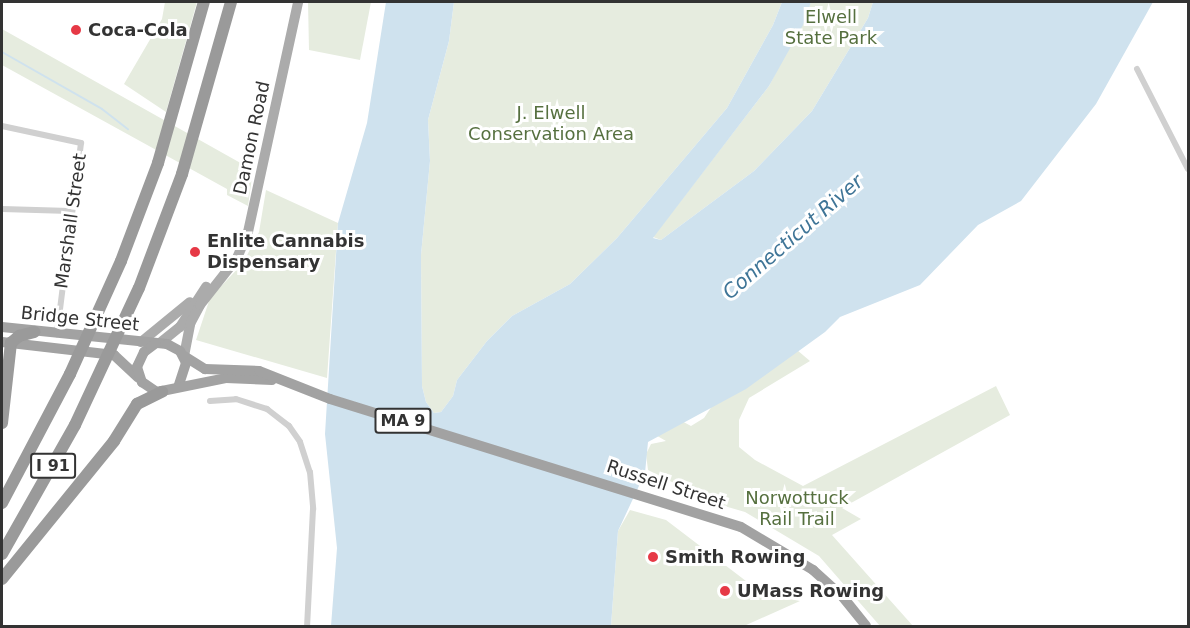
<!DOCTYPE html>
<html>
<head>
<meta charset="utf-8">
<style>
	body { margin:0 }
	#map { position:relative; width:1190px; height:628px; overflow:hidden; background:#fff; font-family:"DejaVu Sans",sans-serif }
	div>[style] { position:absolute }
	.green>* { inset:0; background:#e6ecdf }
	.water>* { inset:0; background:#cfe2ee }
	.stream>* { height:2px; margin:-1px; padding:0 1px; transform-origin:1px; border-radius:1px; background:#cfe2ee }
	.minor>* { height:6px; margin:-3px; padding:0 3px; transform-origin:3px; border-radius:3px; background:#d0d0d0 }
	.primary>* { height:10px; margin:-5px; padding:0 5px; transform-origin:5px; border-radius:5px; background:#ababab }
	.trunk>* { height:10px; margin:-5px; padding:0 5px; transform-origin:5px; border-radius:5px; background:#a2a2a2 }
	.motorway>* { height:12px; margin:-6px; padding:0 6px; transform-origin:6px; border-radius:6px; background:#9a9a9a }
	.dots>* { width:16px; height:16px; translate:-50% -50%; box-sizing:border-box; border:3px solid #fff; border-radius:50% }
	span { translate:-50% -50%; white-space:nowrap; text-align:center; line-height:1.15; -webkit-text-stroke:6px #fff; paint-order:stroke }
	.shield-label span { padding:2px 4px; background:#fff; border:2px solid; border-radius:4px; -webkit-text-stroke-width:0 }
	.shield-label { font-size:16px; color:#333; font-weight:700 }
	.park-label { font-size:18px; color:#56703f }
	.poi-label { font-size:18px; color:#333; font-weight:700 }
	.left { translate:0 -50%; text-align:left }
	.street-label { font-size:18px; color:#333 }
	.water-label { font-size:20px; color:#3f7597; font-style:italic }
	.frame { position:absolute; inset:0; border:3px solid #333; pointer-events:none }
</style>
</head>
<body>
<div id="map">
	<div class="green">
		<i style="clip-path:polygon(165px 2px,197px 2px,166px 112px,124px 84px,162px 19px)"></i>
		<i style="clip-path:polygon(308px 2px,371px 2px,360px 60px,309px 50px)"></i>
		<i style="clip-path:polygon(454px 2px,782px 2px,773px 25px,727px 108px,617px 238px,570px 284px,512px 316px,487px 341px,457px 380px,453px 396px,441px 412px,434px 413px,426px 402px,422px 386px,421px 255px,430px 161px,428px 120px,449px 41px)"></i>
		<i style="clip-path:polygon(811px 2px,873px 2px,868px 18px,812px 111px,754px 171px,661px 240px,653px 237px,769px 86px)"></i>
		<i style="clip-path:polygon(2px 29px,253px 170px,248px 206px,227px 195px,227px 189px,2px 65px)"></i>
		<i style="clip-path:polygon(266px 190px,338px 223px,327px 378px,196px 340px,210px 298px,243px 263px,259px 232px)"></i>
		<i style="clip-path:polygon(797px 350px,810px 361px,749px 398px,739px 420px,739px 447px,755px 460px,803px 486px,996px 386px,1010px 415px,842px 508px,861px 519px,832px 535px,913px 626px,880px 626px,819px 556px,745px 512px,714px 503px,648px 470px,646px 454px,651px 444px,666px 441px,576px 389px,590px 372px,691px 426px,704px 418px,714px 403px)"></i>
		<i style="clip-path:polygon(630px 510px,666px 520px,763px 594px,800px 601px,744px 626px,611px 626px,618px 531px)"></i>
	</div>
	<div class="water">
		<i style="clip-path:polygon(386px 2px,454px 2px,449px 41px,428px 120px,430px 161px,421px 255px,422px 386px,426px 402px,434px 413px,441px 412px,453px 396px,457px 380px,487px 341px,512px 316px,570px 284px,617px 238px,727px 108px,773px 25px,782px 2px,811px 2px,803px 25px,769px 86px,653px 238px,661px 240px,754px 171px,812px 111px,868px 18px,873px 2px,1153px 2px,1096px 104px,1021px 201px,978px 225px,920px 285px,840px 317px,825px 332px,746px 389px,648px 442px,645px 473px,618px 531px,611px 626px,331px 626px,337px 548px,325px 434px,338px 223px,367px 123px)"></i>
	</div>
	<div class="stream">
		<i style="left:2px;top:52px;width:115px;rotate:29.7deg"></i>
		<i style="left:102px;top:109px;width:33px;rotate:38deg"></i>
	</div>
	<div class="minor">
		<i style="left:1137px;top:69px;width:112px;rotate:63deg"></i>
		<i style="left:2px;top:126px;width:81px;rotate:12.1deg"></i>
		<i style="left:81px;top:143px;width:193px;rotate:97.2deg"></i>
		<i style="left:2px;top:209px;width:68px;rotate:1.7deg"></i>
		<i style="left:210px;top:401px;width:26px;rotate:-4deg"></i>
		<i style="left:236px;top:399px;width:33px;rotate:18deg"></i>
		<i style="left:267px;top:409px;width:28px;rotate:38deg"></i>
		<i style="left:289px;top:426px;width:19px;rotate:55deg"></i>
		<i style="left:300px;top:442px;width:32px;rotate:72deg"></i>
		<i style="left:310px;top:472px;width:37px;rotate:85deg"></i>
		<i style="left:313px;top:509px;width:117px;rotate:92.9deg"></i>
	</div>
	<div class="primary">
		<i style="left:141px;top:342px;width:63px;rotate:-39.2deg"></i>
		<i style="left:160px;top:343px;width:26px;rotate:-39deg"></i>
		<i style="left:180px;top:327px;width:48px;rotate:-57deg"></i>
		<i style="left:184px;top:356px;width:33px;rotate:-79deg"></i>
		<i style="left:190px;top:324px;width:21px;rotate:-62deg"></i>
		<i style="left:200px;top:305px;width:60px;rotate:-51.8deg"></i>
		<i style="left:237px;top:258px;width:28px;rotate:-67deg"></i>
		<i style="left:248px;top:232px;width:235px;rotate:-77.7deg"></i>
	</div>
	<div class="trunk">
		<i style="left:2px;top:327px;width:166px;rotate:5.9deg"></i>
		<i style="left:167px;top:344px;width:15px;rotate:28deg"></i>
		<i style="left:180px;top:351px;width:13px;rotate:63deg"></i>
		<i style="left:186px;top:363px;width:25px;rotate:108deg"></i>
		<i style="left:2px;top:342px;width:113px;rotate:6.6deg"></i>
		<i style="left:114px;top:355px;width:33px;rotate:43deg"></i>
		<i style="left:156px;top:343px;width:15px;rotate:143deg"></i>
		<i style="left:144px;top:352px;width:17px;rotate:115deg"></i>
		<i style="left:137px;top:367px;width:16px;rotate:72deg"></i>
		<i style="left:142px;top:382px;width:18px;rotate:34deg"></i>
		<i style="left:157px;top:392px;width:70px;rotate:-11.5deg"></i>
		<i style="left:226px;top:378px;width:46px;rotate:2.5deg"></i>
		<i style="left:184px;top:356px;width:25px;rotate:32deg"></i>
		<i style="left:205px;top:369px;width:54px;rotate:2.1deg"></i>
		<i style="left:259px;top:371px;width:76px;rotate:21.5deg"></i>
		<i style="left:330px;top:399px;width:430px;rotate:17.3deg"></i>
		<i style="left:741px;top:527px;width:84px;rotate:30.8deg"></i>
		<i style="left:813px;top:570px;width:39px;rotate:42deg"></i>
		<i style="left:842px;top:596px;width:38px;rotate:51deg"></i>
	</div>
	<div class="motorway">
		<i style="left:2px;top:423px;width:81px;rotate:-83.6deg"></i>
		<i style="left:11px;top:343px;width:11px;rotate:-41deg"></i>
		<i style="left:19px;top:336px;width:16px;rotate:-15deg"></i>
		<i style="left:2px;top:503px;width:146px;rotate:-62.2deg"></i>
		<i style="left:70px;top:374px;width:124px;rotate:-65.7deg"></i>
		<i style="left:121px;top:261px;width:105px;rotate:-69.3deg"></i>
		<i style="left:158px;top:163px;width:167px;rotate:-74.1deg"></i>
		<i style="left:2px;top:554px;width:148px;rotate:-60.5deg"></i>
		<i style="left:75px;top:425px;width:151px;rotate:-65deg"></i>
		<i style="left:139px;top:288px;width:122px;rotate:-69.3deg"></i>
		<i style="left:182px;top:174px;width:179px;rotate:-74.1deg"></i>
		<i style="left:2px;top:579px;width:178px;rotate:-50.9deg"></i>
		<i style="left:114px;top:441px;width:44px;rotate:-58.1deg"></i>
		<i style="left:137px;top:404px;width:28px;rotate:-26deg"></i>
	</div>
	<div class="dots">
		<i style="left:76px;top:30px;background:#e63946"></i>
		<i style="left:195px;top:252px;background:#e63946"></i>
		<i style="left:653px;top:557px;background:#e63946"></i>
		<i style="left:725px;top:591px;background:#e63946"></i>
	</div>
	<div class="shield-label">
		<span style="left:403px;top:421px">MA 9</span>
		<span style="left:53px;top:466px">I 91</span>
	</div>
	<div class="park-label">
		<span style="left:831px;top:28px">Elwell<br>State Park</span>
		<span style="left:551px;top:124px">J. Elwell<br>Conservation Area</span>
		<span style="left:797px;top:509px">Norwottuck<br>Rail Trail</span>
	</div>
	<div class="poi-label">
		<span class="left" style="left:88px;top:30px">Coca-Cola</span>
		<span class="left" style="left:207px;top:252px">Enlite Cannabis<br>Dispensary</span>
		<span class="left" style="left:665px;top:557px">Smith Rowing</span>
		<span class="left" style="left:737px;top:591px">UMass Rowing</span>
	</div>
	<div class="street-label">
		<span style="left:252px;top:138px;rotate:-78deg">Damon Road</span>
		<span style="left:71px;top:221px;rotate:-82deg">Marshall Street</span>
		<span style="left:80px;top:319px;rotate:6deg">Bridge Street</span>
		<span style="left:666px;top:485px;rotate:18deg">Russell Street</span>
	</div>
	<div class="water-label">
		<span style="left:793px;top:237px;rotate:-41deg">Connecticut River</span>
	</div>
	<div class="frame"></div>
</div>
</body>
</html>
